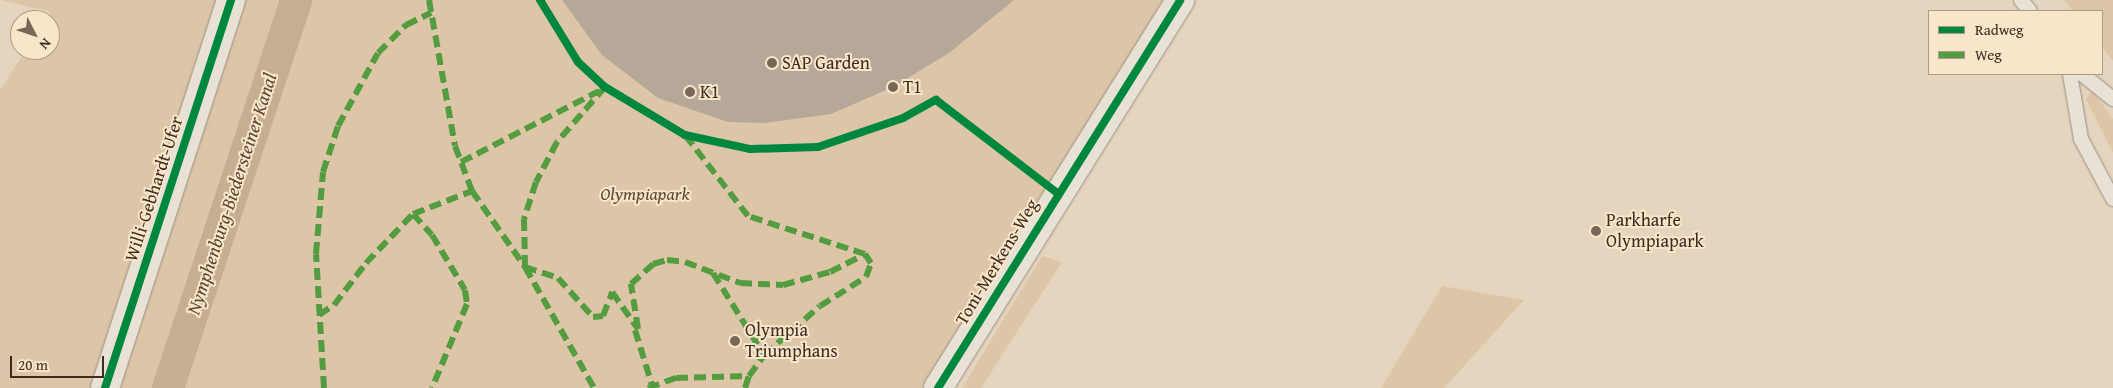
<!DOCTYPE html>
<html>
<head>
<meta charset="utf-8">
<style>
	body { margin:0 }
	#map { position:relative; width:2113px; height:388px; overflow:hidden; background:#e5d5be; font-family:"Gentium Book Plus",serif }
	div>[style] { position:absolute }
	.green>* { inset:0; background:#ddc6a8 }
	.canal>* { height:32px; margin:-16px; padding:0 16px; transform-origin:16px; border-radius:16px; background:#c6ae90 }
	.building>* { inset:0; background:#b5a899 }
	.roads { filter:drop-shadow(0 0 1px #9c9082) drop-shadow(0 0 1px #9c9082) }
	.lane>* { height:14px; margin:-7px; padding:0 7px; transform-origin:7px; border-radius:7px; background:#e8e1d5 }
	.street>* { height:28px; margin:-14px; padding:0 14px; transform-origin:14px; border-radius:14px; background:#e8e1d5 }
	.quiet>* { height:6px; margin-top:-3px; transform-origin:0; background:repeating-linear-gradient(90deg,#539c3f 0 12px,transparent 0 18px) }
	.cycleway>* { height:8px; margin:-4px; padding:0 4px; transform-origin:4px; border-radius:4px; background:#00873e }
	.dots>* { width:14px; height:14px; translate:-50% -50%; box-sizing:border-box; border:2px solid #f8e6ca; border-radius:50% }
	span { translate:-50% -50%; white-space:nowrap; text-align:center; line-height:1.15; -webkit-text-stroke:4px #f8e6ca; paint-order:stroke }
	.poi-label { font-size:18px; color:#412a1e }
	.left { translate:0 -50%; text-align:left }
	.street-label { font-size:18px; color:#412a1e }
	.park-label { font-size:18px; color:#5f4736; font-style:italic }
	.water-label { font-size:19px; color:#5f4736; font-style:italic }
	.legend { position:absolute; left:1928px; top:10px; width:175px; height:65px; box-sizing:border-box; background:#f8e6ca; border:1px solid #af9b85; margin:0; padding:6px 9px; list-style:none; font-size:15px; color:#412a1e }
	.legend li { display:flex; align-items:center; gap:10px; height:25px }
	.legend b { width:25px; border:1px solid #af9b85 }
	.north { position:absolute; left:10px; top:10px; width:50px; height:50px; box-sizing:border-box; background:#f8e6ca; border:1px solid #af9b85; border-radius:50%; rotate:131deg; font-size:14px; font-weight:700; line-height:20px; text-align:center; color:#412a1e }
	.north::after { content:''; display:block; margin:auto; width:18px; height:22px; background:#7a6656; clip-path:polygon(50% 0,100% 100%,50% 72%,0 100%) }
	.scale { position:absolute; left:10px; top:356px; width:94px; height:22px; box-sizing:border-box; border:2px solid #412a1e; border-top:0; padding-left:6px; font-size:15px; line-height:18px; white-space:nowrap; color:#412a1e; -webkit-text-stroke:4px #f8e6ca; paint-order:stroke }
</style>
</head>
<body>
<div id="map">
	<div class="green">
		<i style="clip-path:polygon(0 0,1166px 0,922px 388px,0 388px,0 90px,26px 50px,50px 50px,50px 20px,45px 20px,50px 12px)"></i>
		<i style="clip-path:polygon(2064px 0,2113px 0,2113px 61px,2102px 47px,2102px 11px,2073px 11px)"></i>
		<i style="clip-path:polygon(2093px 91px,2113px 119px,2113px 153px,2086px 99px)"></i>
		<i style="clip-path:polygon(1042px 256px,1062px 262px,981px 388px,962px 388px)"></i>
		<i style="clip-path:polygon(1442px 286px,1524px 300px,1444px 388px,1381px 388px)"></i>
	</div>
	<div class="canal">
		<i style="left:168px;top:388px;width:409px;rotate:-71.7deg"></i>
	</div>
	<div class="building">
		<i style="clip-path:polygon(562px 0,1014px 0,949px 53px,893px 87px,831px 114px,765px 123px,728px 122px,658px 98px,602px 55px)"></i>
	</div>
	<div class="roads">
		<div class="lane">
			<i style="left:2021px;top:0;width:14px;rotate:51deg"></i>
			<i style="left:2070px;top:74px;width:66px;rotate:80.4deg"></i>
			<i style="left:2081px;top:139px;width:68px;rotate:61.9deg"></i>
			<i style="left:2082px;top:74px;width:40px;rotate:39deg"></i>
		</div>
		<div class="street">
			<i style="left:105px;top:388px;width:408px;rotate:-72deg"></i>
			<i style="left:938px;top:388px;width:457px;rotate:-58deg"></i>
		</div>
	</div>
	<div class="quiet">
		<i style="left:429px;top:0;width:148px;rotate:79.9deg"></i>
		<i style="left:455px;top:146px;width:48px;rotate:69.3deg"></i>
		<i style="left:472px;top:191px;width:93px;rotate:55.1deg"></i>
		<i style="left:525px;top:267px;width:139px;rotate:60.3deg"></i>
		<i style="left:605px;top:87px;width:73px;rotate:131.1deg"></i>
		<i style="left:557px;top:142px;width:45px;rotate:117.7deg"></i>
		<i style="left:536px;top:182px;width:39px;rotate:108deg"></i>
		<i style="left:524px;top:219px;width:48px;rotate:88.8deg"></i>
		<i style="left:525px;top:267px;width:35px;rotate:18deg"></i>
		<i style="left:558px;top:278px;width:52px;rotate:48.1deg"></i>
		<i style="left:593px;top:317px;width:10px;rotate:-6deg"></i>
		<i style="left:603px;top:316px;width:26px;rotate:-69deg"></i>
		<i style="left:612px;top:292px;width:45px;rotate:54.9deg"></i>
		<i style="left:638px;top:329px;width:46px;rotate:-98.8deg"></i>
		<i style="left:631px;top:284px;width:30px;rotate:-42deg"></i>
		<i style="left:653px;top:264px;width:15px;rotate:-16deg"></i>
		<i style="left:667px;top:260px;width:18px;rotate:6deg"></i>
		<i style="left:685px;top:262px;width:59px;rotate:20.9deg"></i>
		<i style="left:740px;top:283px;width:43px;rotate:2.7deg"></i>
		<i style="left:783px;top:285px;width:49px;rotate:-15.5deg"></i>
		<i style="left:830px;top:272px;width:39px;rotate:-27deg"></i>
		<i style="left:461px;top:162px;width:155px;rotate:-27.2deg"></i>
		<i style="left:413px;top:214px;width:28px;rotate:48deg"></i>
		<i style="left:432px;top:235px;width:64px;rotate:59deg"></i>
		<i style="left:465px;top:290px;width:14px;rotate:82deg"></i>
		<i style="left:467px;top:304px;width:91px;rotate:112.6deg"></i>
		<i style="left:713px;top:273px;width:97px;rotate:58.1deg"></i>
		<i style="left:319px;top:315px;width:18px;rotate:-34deg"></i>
		<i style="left:334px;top:305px;width:53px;rotate:-52.7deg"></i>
		<i style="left:366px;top:263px;width:68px;rotate:-46.2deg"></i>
		<i style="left:413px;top:214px;width:63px;rotate:-21.3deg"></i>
		<i style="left:635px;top:330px;width:58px;rotate:72.8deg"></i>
		<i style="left:324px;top:388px;width:134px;rotate:-93.4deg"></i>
		<i style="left:316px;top:254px;width:82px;rotate:-85.1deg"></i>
		<i style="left:323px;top:172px;width:48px;rotate:-71.9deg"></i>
		<i style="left:338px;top:126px;width:83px;rotate:-61.3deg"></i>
		<i style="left:378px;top:53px;width:40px;rotate:-45deg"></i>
		<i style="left:406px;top:25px;width:28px;rotate:-26deg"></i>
		<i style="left:648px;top:388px;width:30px;rotate:-20deg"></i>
		<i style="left:676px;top:378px;width:73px;rotate:-1.6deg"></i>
		<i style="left:749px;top:376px;width:26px;rotate:-54deg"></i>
		<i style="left:764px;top:355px;width:74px;rotate:-41.2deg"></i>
		<i style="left:820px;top:306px;width:54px;rotate:-32.2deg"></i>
		<i style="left:866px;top:277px;width:15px;rotate:-70deg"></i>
		<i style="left:871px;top:263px;width:11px;rotate:-124deg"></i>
		<i style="left:865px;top:254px;width:123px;rotate:-162deg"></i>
		<i style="left:748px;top:216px;width:103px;rotate:-127.9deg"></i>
		<i style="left:745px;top:388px;width:13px;rotate:-72deg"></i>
	</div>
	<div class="cycleway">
		<i style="left:540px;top:0;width:73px;rotate:58.5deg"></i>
		<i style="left:578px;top:62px;width:37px;rotate:43deg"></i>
		<i style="left:605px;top:87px;width:93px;rotate:31deg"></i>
		<i style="left:685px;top:135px;width:66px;rotate:12.2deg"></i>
		<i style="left:750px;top:149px;width:68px;rotate:-1.7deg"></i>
		<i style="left:818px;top:147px;width:90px;rotate:-18.8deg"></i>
		<i style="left:903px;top:118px;width:38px;rotate:-29deg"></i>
		<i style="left:936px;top:100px;width:153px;rotate:37.5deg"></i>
		<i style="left:105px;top:388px;width:408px;rotate:-72deg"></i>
		<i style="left:938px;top:388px;width:457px;rotate:-58deg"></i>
	</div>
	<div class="dots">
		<i style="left:772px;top:63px;background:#7a6656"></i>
		<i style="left:893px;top:87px;background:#7a6656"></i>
		<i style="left:690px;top:92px;background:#7a6656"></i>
		<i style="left:1596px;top:231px;background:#7a6656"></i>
		<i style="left:735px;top:341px;background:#7a6656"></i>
	</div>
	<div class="poi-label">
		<span class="left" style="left:782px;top:63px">SAP Garden</span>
		<span class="left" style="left:903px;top:87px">T1</span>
		<span class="left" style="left:700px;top:92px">K1</span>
		<span class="left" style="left:1606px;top:231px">Parkharfe<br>Olympiapark</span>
		<span class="left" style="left:745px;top:341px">Olympia<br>Triumphans</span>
	</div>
	<div class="street-label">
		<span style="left:154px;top:189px;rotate:-72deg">Willi-Gebhardt-Ufer</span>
		<span style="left:997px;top:262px;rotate:-59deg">Toni-Merkens-Weg</span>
	</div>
	<div class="park-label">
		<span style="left:645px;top:194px">Olympiapark</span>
	</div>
	<div class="water-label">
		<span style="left:232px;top:194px;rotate:-72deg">Nymphenburg-Biedersteiner Kanal</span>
	</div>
	<ul class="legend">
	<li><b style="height:6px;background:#00873e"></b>Radweg</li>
	<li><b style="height:6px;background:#539c3f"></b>Weg</li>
	</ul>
	<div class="north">N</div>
	<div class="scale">20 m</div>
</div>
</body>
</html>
